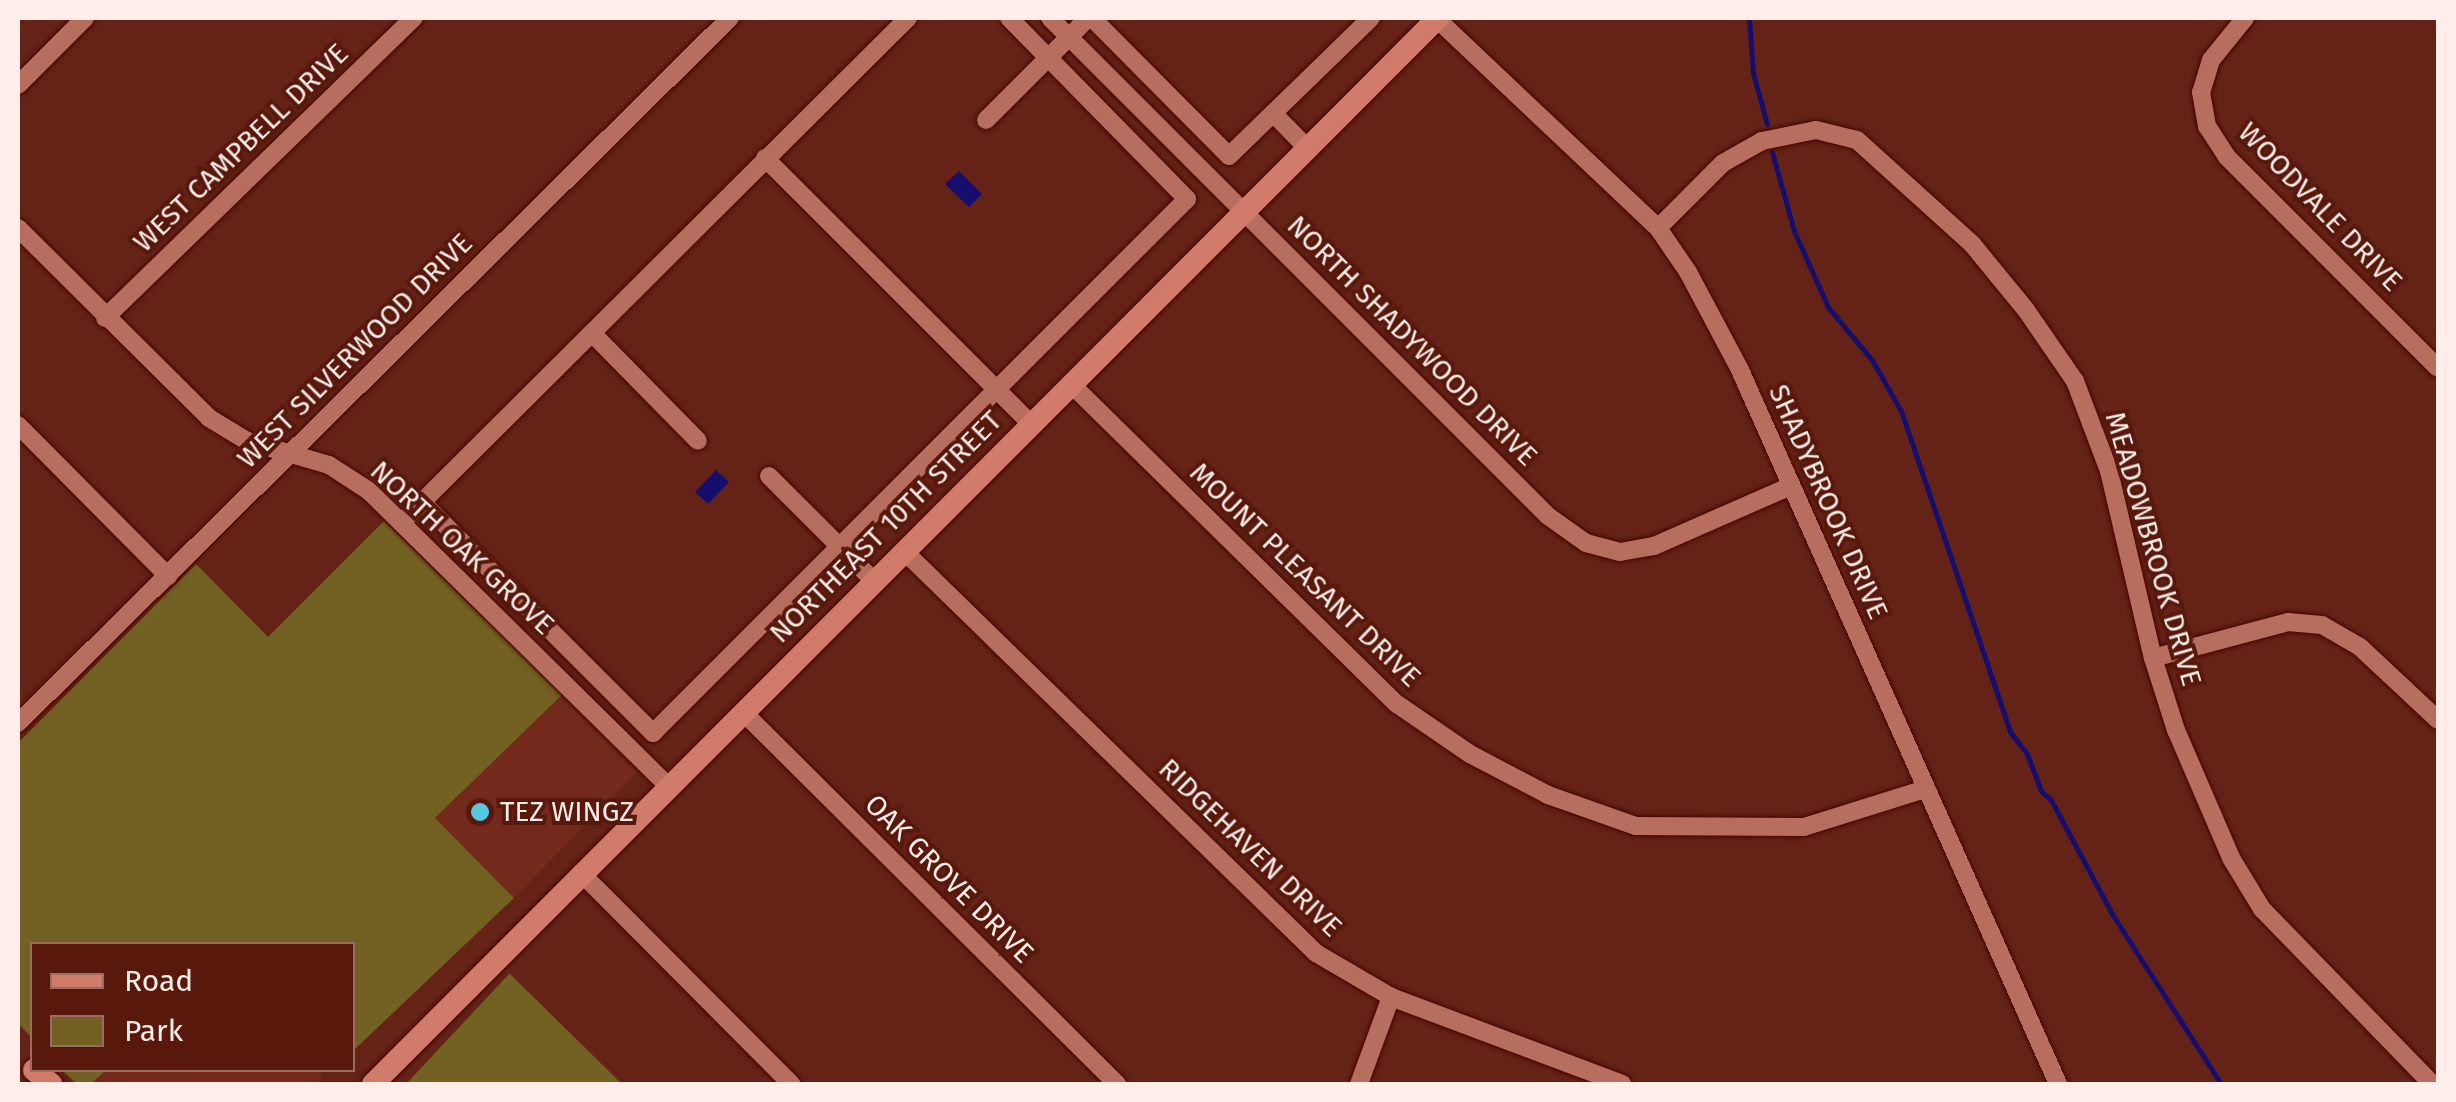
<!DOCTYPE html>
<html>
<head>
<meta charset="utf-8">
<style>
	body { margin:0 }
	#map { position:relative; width:2456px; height:1102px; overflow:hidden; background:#652317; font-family:"Fira Sans",sans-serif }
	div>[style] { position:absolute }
	.built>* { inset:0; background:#732a1c }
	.green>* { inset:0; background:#736123 }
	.water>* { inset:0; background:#160e6d }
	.stream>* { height:5px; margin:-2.5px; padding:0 2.5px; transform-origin:2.5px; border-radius:2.5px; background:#160e6d }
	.roads { filter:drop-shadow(0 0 2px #460500) drop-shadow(0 0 2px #460500) }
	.minor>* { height:18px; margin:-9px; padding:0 9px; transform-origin:9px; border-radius:9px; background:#b86e5e }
	.major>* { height:22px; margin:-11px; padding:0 11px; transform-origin:11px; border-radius:11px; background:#d17c6a }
	.dots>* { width:28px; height:28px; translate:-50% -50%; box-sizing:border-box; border:5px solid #58180c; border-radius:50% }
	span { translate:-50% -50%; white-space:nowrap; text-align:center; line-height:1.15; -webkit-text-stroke:8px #58180c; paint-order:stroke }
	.street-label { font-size:28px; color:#feede9 }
	.poi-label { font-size:28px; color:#feede9 }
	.left { translate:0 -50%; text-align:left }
	.frame { position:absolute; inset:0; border:20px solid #feede9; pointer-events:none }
	.legend { position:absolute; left:30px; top:942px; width:325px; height:130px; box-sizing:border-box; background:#58180c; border:2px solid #9a6d64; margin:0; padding:12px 18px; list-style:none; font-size:30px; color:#feede9 }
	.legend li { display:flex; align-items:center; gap:20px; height:50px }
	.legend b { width:50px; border:2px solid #9a6d64 }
</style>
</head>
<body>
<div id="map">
	<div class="built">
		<i style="clip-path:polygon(562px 695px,638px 771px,514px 898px,435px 819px)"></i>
		<i style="clip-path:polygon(106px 1070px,317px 1070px,323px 1076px,315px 1084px,91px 1084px)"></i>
	</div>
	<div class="green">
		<i style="clip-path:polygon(384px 521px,562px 695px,435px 818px,514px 898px,353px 1051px,352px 944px,32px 944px,32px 1038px,18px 1023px,18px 743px,196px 564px,268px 637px)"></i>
		<i style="clip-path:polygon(510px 973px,510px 974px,622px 1084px,406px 1084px)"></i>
		<i style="clip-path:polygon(62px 1070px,106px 1070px,91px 1084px,77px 1084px)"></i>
	</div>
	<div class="water">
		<i style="clip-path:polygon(959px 171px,982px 194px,969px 207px,945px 184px)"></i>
		<i style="clip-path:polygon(716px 470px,729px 482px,708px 504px,695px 492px)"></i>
	</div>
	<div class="stream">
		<i style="left:1749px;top:18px;width:55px;rotate:85.8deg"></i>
		<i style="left:1753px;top:73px;width:53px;rotate:74.6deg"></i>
		<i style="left:1772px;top:152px;width:82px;rotate:74.4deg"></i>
		<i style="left:1794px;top:231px;width:83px;rotate:65.9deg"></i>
		<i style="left:1828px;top:307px;width:69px;rotate:50.3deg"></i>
		<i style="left:1872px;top:360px;width:59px;rotate:60.4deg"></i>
		<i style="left:1901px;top:411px;width:339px;rotate:71.2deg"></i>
		<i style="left:2010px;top:732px;width:28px;rotate:52deg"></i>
		<i style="left:2027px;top:754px;width:40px;rotate:69deg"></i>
		<i style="left:2041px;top:791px;width:13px;rotate:42deg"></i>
		<i style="left:2051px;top:800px;width:129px;rotate:61.8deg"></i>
		<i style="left:2112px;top:914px;width:202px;rotate:57.3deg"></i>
	</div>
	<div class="roads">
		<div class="minor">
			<i style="left:1050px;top:18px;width:704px;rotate:45deg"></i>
			<i style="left:1548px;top:516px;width:47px;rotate:35.4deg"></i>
			<i style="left:1586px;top:543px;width:35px;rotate:15deg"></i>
			<i style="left:1620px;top:552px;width:35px;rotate:-10deg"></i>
			<i style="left:1654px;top:546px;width:150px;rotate:-23.7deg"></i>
			<i style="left:1092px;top:18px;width:194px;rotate:45.2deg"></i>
			<i style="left:1229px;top:156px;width:198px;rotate:-44.2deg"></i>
			<i style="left:2245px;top:18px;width:54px;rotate:129deg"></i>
			<i style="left:2211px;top:60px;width:34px;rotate:107deg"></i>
			<i style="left:2201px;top:92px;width:35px;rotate:80deg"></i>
			<i style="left:2207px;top:126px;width:37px;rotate:57deg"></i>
			<i style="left:2227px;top:157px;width:298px;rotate:45deg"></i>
			<i style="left:1437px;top:19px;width:304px;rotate:43.4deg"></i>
			<i style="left:1658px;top:228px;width:53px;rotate:55.7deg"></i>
			<i style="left:1688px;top:272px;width:111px;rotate:62deg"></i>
			<i style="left:1740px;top:370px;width:782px;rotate:65.99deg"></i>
			<i style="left:18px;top:85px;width:95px;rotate:-45deg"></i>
			<i style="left:1273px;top:113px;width:49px;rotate:45.8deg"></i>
			<i style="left:986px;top:120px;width:144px;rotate:-45deg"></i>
			<i style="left:765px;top:158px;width:376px;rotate:45deg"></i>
			<i style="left:18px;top:228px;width:269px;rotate:44.8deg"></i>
			<i style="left:209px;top:418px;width:44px;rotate:31.2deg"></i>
			<i style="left:247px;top:441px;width:85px;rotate:16.3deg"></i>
			<i style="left:329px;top:465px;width:48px;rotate:33deg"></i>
			<i style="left:369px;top:491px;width:420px;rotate:44.6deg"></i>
			<i style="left:1658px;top:228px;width:92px;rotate:-45deg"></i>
			<i style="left:1723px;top:163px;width:45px;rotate:-29.4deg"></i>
			<i style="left:1762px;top:141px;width:55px;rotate:-11.5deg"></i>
			<i style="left:1816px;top:130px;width:42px;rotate:13.7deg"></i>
			<i style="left:1857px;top:140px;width:155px;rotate:42.1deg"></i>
			<i style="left:1972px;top:244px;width:85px;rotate:50.7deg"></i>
			<i style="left:2026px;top:310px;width:86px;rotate:55.4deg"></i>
			<i style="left:2075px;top:381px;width:96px;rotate:69.3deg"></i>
			<i style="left:2109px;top:471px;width:192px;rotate:76.8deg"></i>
			<i style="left:2153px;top:658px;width:76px;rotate:72.3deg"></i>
			<i style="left:2176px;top:730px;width:139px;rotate:66.7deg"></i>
			<i style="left:2231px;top:858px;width:60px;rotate:58.7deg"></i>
			<i style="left:2262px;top:909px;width:244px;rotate:45.8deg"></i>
			<i style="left:105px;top:318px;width:431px;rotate:-44.2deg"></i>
			<i style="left:592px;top:333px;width:151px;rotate:45.5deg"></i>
			<i style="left:1071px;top:384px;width:457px;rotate:44.5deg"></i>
			<i style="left:1397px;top:704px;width:88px;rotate:34.4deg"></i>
			<i style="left:1470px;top:754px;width:88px;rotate:27.7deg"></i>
			<i style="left:1548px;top:795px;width:93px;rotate:19.4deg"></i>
			<i style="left:1636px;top:826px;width:168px;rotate:0.3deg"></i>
			<i style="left:1804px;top:827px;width:127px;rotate:-17.4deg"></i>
			<i style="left:18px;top:425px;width:213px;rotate:45.2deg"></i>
			<i style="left:769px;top:476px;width:148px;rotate:45deg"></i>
			<i style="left:422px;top:502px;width:327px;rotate:45deg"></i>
			<i style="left:653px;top:733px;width:755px;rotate:-45deg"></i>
			<i style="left:1187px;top:199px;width:254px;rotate:-134.5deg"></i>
			<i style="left:403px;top:521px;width:713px;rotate:-44.89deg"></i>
			<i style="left:904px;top:551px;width:576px;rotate:44.3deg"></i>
			<i style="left:1316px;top:953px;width:87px;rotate:30.4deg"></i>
			<i style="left:1391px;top:997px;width:247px;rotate:20.6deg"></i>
			<i style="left:2153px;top:658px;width:140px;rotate:-14.9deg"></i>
			<i style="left:2288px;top:622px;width:34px;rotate:5deg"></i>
			<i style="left:2322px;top:625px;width:44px;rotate:30.1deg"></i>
			<i style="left:2360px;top:647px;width:107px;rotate:43.1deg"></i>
			<i style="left:743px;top:712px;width:528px;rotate:44.85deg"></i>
			<i style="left:18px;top:723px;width:1002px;rotate:-44.72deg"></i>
			<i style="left:581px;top:873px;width:298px;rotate:45.1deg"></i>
			<i style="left:1359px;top:1084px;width:93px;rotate:-69.8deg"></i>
		</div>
		<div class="major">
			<i style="left:34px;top:1070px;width:22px;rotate:39deg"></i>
			<i style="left:373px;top:1084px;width:1507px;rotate:-45.03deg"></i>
		</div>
	</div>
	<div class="dots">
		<i style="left:480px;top:812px;background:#56c9e0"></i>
	</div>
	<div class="street-label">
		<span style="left:241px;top:148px;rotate:-44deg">WEST CAMPBELL DRIVE</span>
		<span style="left:2320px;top:207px;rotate:46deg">WOODVALE DRIVE</span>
		<span style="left:1412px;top:341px;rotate:45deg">NORTH SHADYWOOD DRIVE</span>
		<span style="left:355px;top:351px;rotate:-45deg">WEST SILVERWOOD DRIVE</span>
		<span style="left:1828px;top:502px;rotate:66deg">SHADYBROOK DRIVE</span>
		<span style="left:886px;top:527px;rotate:-45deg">NORTHEAST 10TH STREET</span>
		<span style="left:462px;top:548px;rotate:43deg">NORTH OAK GROVE</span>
		<span style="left:2153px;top:549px;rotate:74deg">MEADOWBROOK DRIVE</span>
		<span style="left:1305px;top:575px;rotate:44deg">MOUNT PLEASANT DRIVE</span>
		<span style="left:1250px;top:848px;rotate:44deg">RIDGEHAVEN DRIVE</span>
		<span style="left:949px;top:879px;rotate:45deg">OAK GROVE DRIVE</span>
	</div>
	<div class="poi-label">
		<span class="left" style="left:500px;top:812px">TEZ WINGZ</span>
	</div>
	<div class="frame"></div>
	<ul class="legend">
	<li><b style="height:12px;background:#d17c6a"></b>Road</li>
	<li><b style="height:28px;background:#736123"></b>Park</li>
	</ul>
</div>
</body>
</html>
